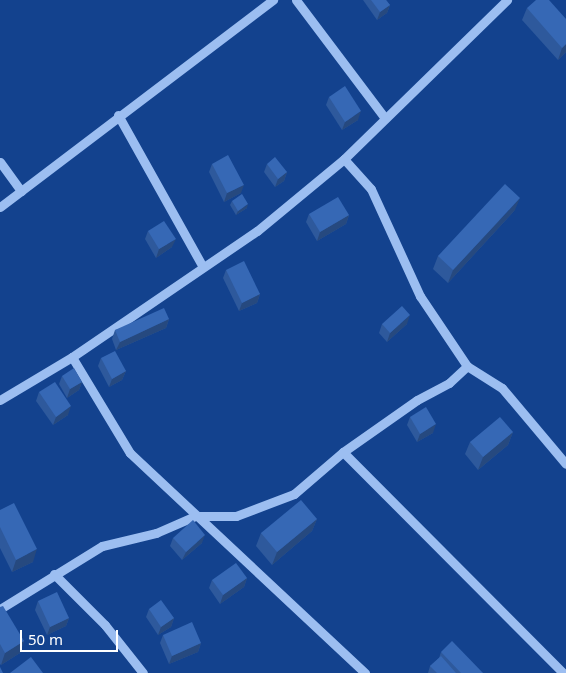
<!DOCTYPE html>
<html>
<head>
<meta charset="utf-8">
<style>
	body { margin:0 }
	#map { position:relative; width:566px; height:673px; overflow:hidden; background:#13428e; font-family:"Noto Sans",sans-serif }
	div>[style] { position:absolute }
	.minor>* { height:9px; margin:-4.5px; padding:0 4.5px; transform-origin:4.5px; border-radius:4.5px; background:#9cbef1 }
	.wall>* { inset:0; background:#2e599c }
	.shaded-wall>* { inset:0; background:#26497f }
	.building>* { inset:0; background:#3668b5 }
	span { translate:-50% -50%; white-space:nowrap; text-align:center; line-height:1.15; -webkit-text-stroke:4px #13428e; paint-order:stroke }
	.scale { position:absolute; left:20px; top:630px; width:98px; height:22px; box-sizing:border-box; border:2px solid #fff; border-top:0; padding-left:6px; font-size:15px; line-height:18px; white-space:nowrap; color:#fff; -webkit-text-stroke:4px #13428e; paint-order:stroke }
</style>
</head>
<body>
<div id="map">
	<div class="minor">
		<i style="left:296px;top:0;width:148px;rotate:53deg"></i>
		<i style="left:118px;top:115px;width:174px;rotate:60.8deg"></i>
		<i style="left:344px;top:159px;width:40px;rotate:48deg"></i>
		<i style="left:371px;top:189px;width:118px;rotate:65.4deg"></i>
		<i style="left:420px;top:296px;width:84px;rotate:56.1deg"></i>
		<i style="left:467px;top:366px;width:41px;rotate:32.2deg"></i>
		<i style="left:502px;top:388px;width:99px;rotate:49.9deg"></i>
		<i style="left:0;top:162px;width:36px;rotate:54deg"></i>
		<i style="left:0;top:207px;width:343px;rotate:-37.2deg"></i>
		<i style="left:72px;top:357px;width:112px;rotate:58.9deg"></i>
		<i style="left:130px;top:453px;width:322px;rotate:43.1deg"></i>
		<i style="left:0;top:400px;width:84px;rotate:-30.8deg"></i>
		<i style="left:72px;top:357px;width:224px;rotate:-34.3deg"></i>
		<i style="left:257px;top:231px;width:113px;rotate:-39.6deg"></i>
		<i style="left:344px;top:159px;width:228px;rotate:-44.3deg"></i>
		<i style="left:343px;top:452px;width:312px;rotate:45.1deg"></i>
		<i style="left:54px;top:574px;width:72px;rotate:45deg"></i>
		<i style="left:105px;top:625px;width:61px;rotate:51.6deg"></i>
		<i style="left:0;top:609px;width:120px;rotate:-31.7deg"></i>
		<i style="left:102px;top:546px;width:56px;rotate:-13.5deg"></i>
		<i style="left:156px;top:533px;width:43px;rotate:-23.6deg"></i>
		<i style="left:195px;top:516px;width:41px"></i>
		<i style="left:236px;top:516px;width:62px;rotate:-20.8deg"></i>
		<i style="left:294px;top:494px;width:65px;rotate:-40.6deg"></i>
		<i style="left:343px;top:452px;width:90px;rotate:-35.1deg"></i>
		<i style="left:417px;top:400px;width:36px;rotate:-28deg"></i>
		<i style="left:449px;top:383px;width:25px;rotate:-43deg"></i>
	</div>
	<div class="wall">
		<i style="clip-path:polygon(363px 0,386px 0,390px 5px,387px 13px,377px 20px)"></i>
		<i style="clip-path:polygon(527px 8px,566px 19px,566px 52px,558px 60px,522px 20px)"></i>
		<i style="clip-path:polygon(329px 97px,358px 120px,342px 130px,326px 105px)"></i>
		<i style="clip-path:polygon(212px 164px,241px 193px,224px 202px,209px 172px)"></i>
		<i style="clip-path:polygon(267px 164px,287px 172px,284px 181px,275px 187px,264px 172px)"></i>
		<i style="clip-path:polygon(232px 201px,247px 208px,236px 215px,230px 205px)"></i>
		<i style="clip-path:polygon(515px 210px,448px 283px,433px 269px,438px 256px)"></i>
		<i style="clip-path:polygon(309px 214px,349px 215px,346px 224px,317px 241px,306px 222px)"></i>
		<i style="clip-path:polygon(148px 231px,172px 247px,156px 258px,145px 239px)"></i>
		<i style="clip-path:polygon(226px 270px,260px 294px,257px 303px,239px 311px,223px 278px)"></i>
		<i style="clip-path:polygon(169px 319px,166px 328px,116px 350px,112px 339px,115px 330px)"></i>
		<i style="clip-path:polygon(382px 324px,407px 324px,387px 342px,379px 333px)"></i>
		<i style="clip-path:polygon(101px 358px,126px 371px,122px 380px,109px 387px,98px 366px)"></i>
		<i style="clip-path:polygon(62px 376px,82px 382px,79px 390px,67px 398px,59px 384px)"></i>
		<i style="clip-path:polygon(39px 392px,68px 415px,53px 425px,36px 401px)"></i>
		<i style="clip-path:polygon(410px 417px,433px 433px,417px 442px,407px 425px)"></i>
		<i style="clip-path:polygon(513px 432px,508px 445px,478px 470px,465px 454px,470px 442px)"></i>
		<i style="clip-path:polygon(0 510px,33px 562px,12px 572px,0 548px)"></i>
		<i style="clip-path:polygon(317px 519px,312px 531px,272px 565px,256px 546px,261px 533px)"></i>
		<i style="clip-path:polygon(173px 538px,202px 543px,182px 560px,170px 546px)"></i>
		<i style="clip-path:polygon(247px 578px,244px 587px,220px 604px,209px 588px,212px 580px)"></i>
		<i style="clip-path:polygon(38px 601px,69px 618px,66px 626px,47px 635px,35px 610px)"></i>
		<i style="clip-path:polygon(0 607px,24px 641px,20px 653px,1px 665px,0 664px)"></i>
		<i style="clip-path:polygon(149px 609px,174px 618px,171px 627px,158px 635px,146px 617px)"></i>
		<i style="clip-path:polygon(163px 635px,201px 643px,198px 652px,169px 664px,160px 643px)"></i>
		<i style="clip-path:polygon(441px 652px,483px 673px,428px 673px,430px 666px,439px 658px)"></i>
	</div>
	<div class="shaded-wall">
		<i style="clip-path:polygon(390px 5px,387px 13px,377px 20px,380px 12px)"></i>
		<i style="clip-path:polygon(566px 44px,566px 52px,558px 60px,562px 48px)"></i>
		<i style="clip-path:polygon(361px 111px,358px 120px,342px 130px,345px 122px)"></i>
		<i style="clip-path:polygon(287px 172px,284px 181px,275px 187px,278px 179px)"></i>
		<i style="clip-path:polygon(244px 185px,241px 193px,224px 202px,227px 193px)"></i>
		<i style="clip-path:polygon(520px 198px,515px 210px,448px 283px,453px 270px)"></i>
		<i style="clip-path:polygon(248px 204px,247px 208px,236px 215px,238px 211px)"></i>
		<i style="clip-path:polygon(349px 215px,346px 224px,317px 241px,320px 232px)"></i>
		<i style="clip-path:polygon(176px 239px,172px 247px,156px 258px,159px 249px)"></i>
		<i style="clip-path:polygon(260px 294px,257px 303px,239px 311px,242px 303px)"></i>
		<i style="clip-path:polygon(410px 315px,407px 324px,387px 342px,390px 333px)"></i>
		<i style="clip-path:polygon(169px 319px,166px 328px,116px 350px,120px 342px)"></i>
		<i style="clip-path:polygon(126px 371px,122px 380px,109px 387px,112px 379px)"></i>
		<i style="clip-path:polygon(82px 382px,79px 390px,67px 398px,70px 389px)"></i>
		<i style="clip-path:polygon(71px 406px,68px 415px,53px 425px,56px 417px)"></i>
		<i style="clip-path:polygon(436px 424px,433px 433px,417px 442px,420px 434px)"></i>
		<i style="clip-path:polygon(513px 432px,508px 445px,478px 470px,483px 457px)"></i>
		<i style="clip-path:polygon(317px 519px,312px 531px,272px 565px,277px 552px)"></i>
		<i style="clip-path:polygon(205px 535px,202px 543px,182px 560px,186px 552px)"></i>
		<i style="clip-path:polygon(37px 549px,33px 562px,12px 572px,16px 560px)"></i>
		<i style="clip-path:polygon(247px 578px,244px 587px,220px 604px,223px 595px)"></i>
		<i style="clip-path:polygon(69px 618px,66px 626px,47px 635px,50px 627px)"></i>
		<i style="clip-path:polygon(174px 618px,171px 627px,158px 635px,161px 627px)"></i>
		<i style="clip-path:polygon(24px 641px,20px 653px,1px 665px,5px 653px)"></i>
		<i style="clip-path:polygon(201px 643px,198px 652px,169px 664px,172px 656px)"></i>
	</div>
	<div class="building">
		<i style="clip-path:polygon(371px 0,386px 0,390px 5px,380px 12px)"></i>
		<i style="clip-path:polygon(536px 0,549px 0,566px 19px,566px 44px,562px 48px,527px 8px)"></i>
		<i style="clip-path:polygon(345px 86px,361px 111px,345px 122px,329px 97px)"></i>
		<i style="clip-path:polygon(228px 155px,244px 185px,227px 193px,212px 164px)"></i>
		<i style="clip-path:polygon(275px 157px,287px 172px,278px 179px,267px 164px)"></i>
		<i style="clip-path:polygon(505px 184px,520px 198px,453px 270px,438px 256px)"></i>
		<i style="clip-path:polygon(242px 194px,248px 204px,238px 211px,232px 201px)"></i>
		<i style="clip-path:polygon(338px 197px,349px 215px,320px 232px,309px 214px)"></i>
		<i style="clip-path:polygon(164px 221px,176px 239px,159px 249px,148px 231px)"></i>
		<i style="clip-path:polygon(244px 261px,260px 294px,242px 303px,226px 270px)"></i>
		<i style="clip-path:polygon(402px 306px,410px 315px,390px 333px,382px 324px)"></i>
		<i style="clip-path:polygon(164px 308px,169px 319px,120px 342px,115px 330px)"></i>
		<i style="clip-path:polygon(115px 351px,126px 371px,112px 379px,101px 358px)"></i>
		<i style="clip-path:polygon(74px 368px,82px 382px,70px 389px,62px 376px)"></i>
		<i style="clip-path:polygon(55px 382px,71px 406px,56px 417px,39px 392px)"></i>
		<i style="clip-path:polygon(426px 407px,436px 424px,420px 434px,410px 417px)"></i>
		<i style="clip-path:polygon(500px 417px,513px 432px,483px 457px,470px 442px)"></i>
		<i style="clip-path:polygon(301px 500px,317px 519px,277px 552px,261px 533px)"></i>
		<i style="clip-path:polygon(14px 503px,37px 549px,16px 560px,0 527px,0 510px)"></i>
		<i style="clip-path:polygon(193px 520px,205px 535px,186px 552px,173px 538px)"></i>
		<i style="clip-path:polygon(236px 563px,247px 578px,223px 595px,212px 580px)"></i>
		<i style="clip-path:polygon(57px 592px,69px 618px,50px 627px,38px 601px)"></i>
		<i style="clip-path:polygon(161px 600px,174px 618px,161px 627px,149px 609px)"></i>
		<i style="clip-path:polygon(3px 606px,24px 641px,5px 653px,0 644px,0 607px)"></i>
		<i style="clip-path:polygon(192px 622px,201px 643px,172px 656px,163px 635px)"></i>
		<i style="clip-path:polygon(452px 641px,483px 673px,461px 673px,441px 652px)"></i>
		<i style="clip-path:polygon(441px 656px,456px 673px,437px 673px,430px 666px)"></i>
		<i style="clip-path:polygon(31px 657px,43px 673px,10px 673px)"></i>
		<i style="clip-path:polygon(0 667px,3px 673px,0 673px)"></i>
	</div>
	<div class="scale">50 m</div>
</div>
</body>
</html>
